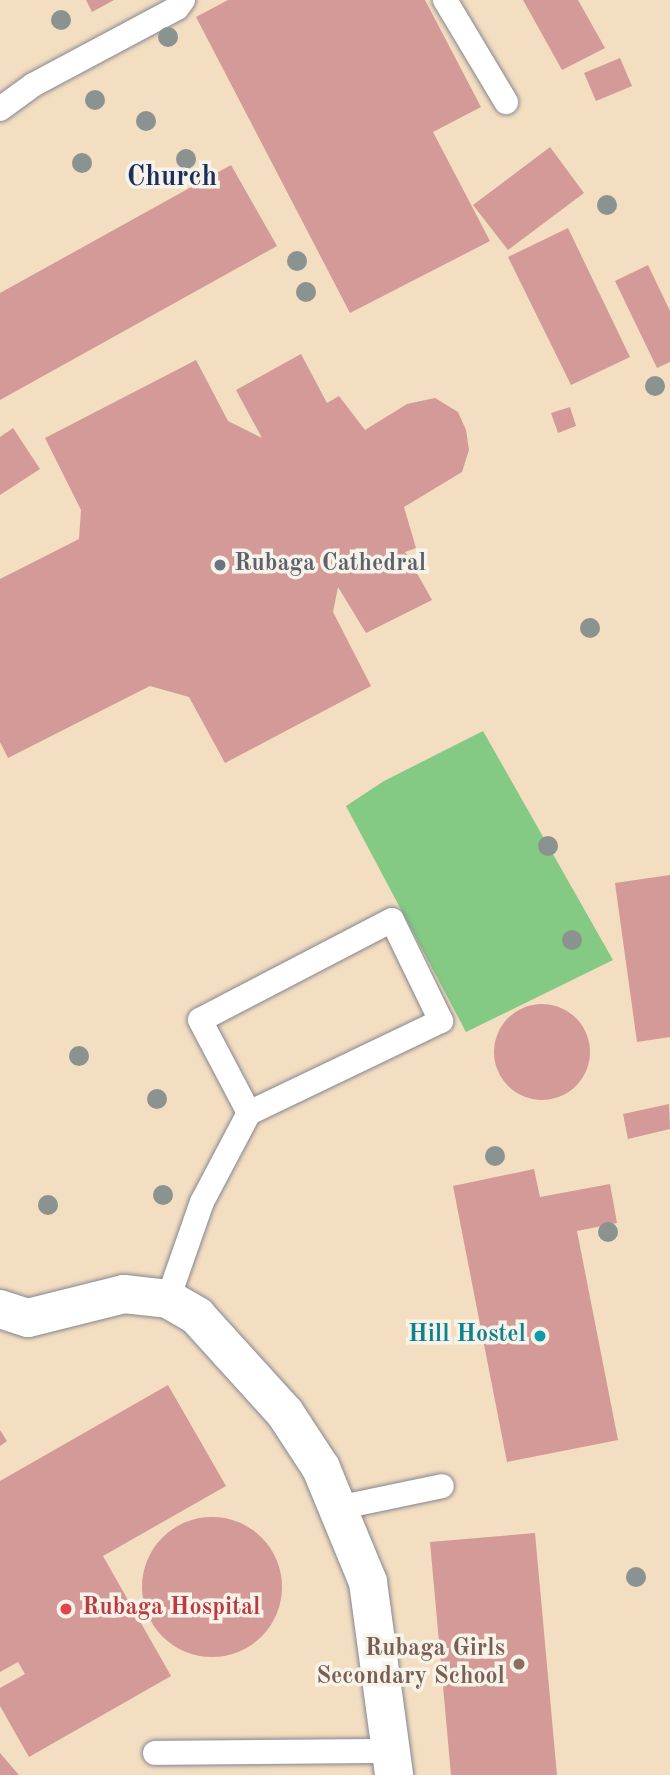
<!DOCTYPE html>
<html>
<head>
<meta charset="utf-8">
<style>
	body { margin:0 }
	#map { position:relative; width:670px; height:1775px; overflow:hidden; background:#f3dec1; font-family:"Old Standard TT",serif }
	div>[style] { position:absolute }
	.green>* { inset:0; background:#84c984 }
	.building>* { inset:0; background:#d39a97 }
	.round { border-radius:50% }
	.roads { filter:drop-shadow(0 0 2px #878690) drop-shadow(0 0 2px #878690) }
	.service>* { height:24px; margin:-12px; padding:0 12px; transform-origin:12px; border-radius:12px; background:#fff }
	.tertiary>* { height:38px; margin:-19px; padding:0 19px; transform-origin:19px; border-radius:19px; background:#fff }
	.trees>* { width:20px; height:20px; margin:-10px; border-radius:50%; background:#8a9390 }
	.dots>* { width:19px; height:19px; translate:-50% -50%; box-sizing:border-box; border:4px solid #f7f3e8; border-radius:50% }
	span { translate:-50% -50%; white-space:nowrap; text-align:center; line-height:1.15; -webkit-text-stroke:7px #f7f3e8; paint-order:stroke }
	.worship-label { font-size:24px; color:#5b616d; font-weight:700 }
	.left { translate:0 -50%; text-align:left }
	.culture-label { font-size:24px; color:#0d838f; font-weight:700 }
	.right { translate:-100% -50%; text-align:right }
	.health-label { font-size:24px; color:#be3a42; font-weight:700 }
	.education-label { font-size:24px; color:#785e54; font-weight:700 }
	.quarter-label { font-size:28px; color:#1b2f5e; font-weight:700 }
</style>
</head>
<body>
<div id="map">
	<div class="green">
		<i style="clip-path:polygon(483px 731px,613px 960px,466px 1032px,346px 806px,384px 781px)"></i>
	</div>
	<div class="building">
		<i style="clip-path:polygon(86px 0,114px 0,92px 12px)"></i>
		<i style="clip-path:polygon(228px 0,425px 0,481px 107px,433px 132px,490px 241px,350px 313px,196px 17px)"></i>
		<i style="clip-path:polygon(523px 0,578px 0,605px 48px,562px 70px)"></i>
		<i style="clip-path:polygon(620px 58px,632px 86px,596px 101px,584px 73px)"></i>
		<i style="clip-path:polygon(550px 147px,584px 193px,508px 250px,473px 205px)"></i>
		<i style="clip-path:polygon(231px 165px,277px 246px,0 400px,0 293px)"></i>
		<i style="clip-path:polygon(568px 228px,630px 357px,571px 385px,508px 257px)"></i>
		<i style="clip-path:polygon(648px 265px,670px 311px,670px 362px,657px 368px,615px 281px)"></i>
		<i style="clip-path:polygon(301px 354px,327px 403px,339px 396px,365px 430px,407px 404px,435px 398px,458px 412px,466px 430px,469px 450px,462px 472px,404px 507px,416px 548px,405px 552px,432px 600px,366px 633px,338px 587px,333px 612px,371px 686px,225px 763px,189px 697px,150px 686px,8px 758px,0 742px,0 579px,79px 539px,81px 510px,45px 438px,196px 360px,228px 421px,262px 438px,236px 390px)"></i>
		<i style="clip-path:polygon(570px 407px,576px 426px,558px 433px,551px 413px)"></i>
		<i style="clip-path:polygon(13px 428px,40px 469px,0 495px,0 437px)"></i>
		<i style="clip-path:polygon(670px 875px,670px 1037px,637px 1042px,615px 883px)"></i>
		<i class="round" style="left:494px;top:1004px;width:96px;height:96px"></i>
		<i style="clip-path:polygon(669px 1104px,670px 1129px,628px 1139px,623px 1114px)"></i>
		<i style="clip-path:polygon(534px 1169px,540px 1197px,610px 1184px,617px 1223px,577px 1231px,618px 1440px,507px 1462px,453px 1186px)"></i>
		<i style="clip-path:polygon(168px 1385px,226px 1486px,103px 1556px,171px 1676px,29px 1757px,0 1706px,0 1688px,25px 1674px,18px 1662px,0 1672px,0 1481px)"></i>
		<i style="clip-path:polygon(0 1430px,7px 1441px,0 1446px)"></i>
		<i class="round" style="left:142px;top:1517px;width:140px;height:140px"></i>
		<i style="clip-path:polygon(535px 1533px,557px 1775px,451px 1775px,430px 1542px)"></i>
		<i style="clip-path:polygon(0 1753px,19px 1775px,0 1775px)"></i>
	</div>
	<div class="roads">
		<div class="service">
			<i style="left:445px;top:0;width:119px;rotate:59.1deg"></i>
			<i style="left:0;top:109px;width:41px;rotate:-36deg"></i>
			<i style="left:33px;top:85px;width:163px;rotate:-28.1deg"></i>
			<i style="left:177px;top:8px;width:10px;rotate:-53deg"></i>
			<i style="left:168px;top:1299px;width:103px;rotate:-70.7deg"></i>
			<i style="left:202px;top:1202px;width:101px;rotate:-62.2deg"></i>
			<i style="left:249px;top:1113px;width:213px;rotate:-25.6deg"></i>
			<i style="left:441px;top:1021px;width:112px;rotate:-115.9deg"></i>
			<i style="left:392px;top:920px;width:216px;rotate:152.5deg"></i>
			<i style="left:200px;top:1020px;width:105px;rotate:62.2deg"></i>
			<i style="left:337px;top:1508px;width:107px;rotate:-11.8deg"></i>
			<i style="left:155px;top:1753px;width:236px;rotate:-0.5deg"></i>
		</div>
		<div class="tertiary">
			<i style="left:0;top:1309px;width:29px;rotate:18deg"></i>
			<i style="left:28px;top:1318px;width:99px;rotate:-14deg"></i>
			<i style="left:124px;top:1294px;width:44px;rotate:6.5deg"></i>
			<i style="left:168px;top:1299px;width:34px;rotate:30deg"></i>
			<i style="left:197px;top:1316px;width:131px;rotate:47.8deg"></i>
			<i style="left:285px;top:1413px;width:66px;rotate:56.8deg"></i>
			<i style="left:321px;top:1468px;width:123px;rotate:67.6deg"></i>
			<i style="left:368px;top:1582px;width:195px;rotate:82.3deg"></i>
		</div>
	</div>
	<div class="trees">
		<i style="left:61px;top:20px"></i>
		<i style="left:168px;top:37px"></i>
		<i style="left:95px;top:100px"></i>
		<i style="left:146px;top:121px"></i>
		<i style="left:186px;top:159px"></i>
		<i style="left:82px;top:163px"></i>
		<i style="left:607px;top:205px"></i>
		<i style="left:297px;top:261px"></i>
		<i style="left:306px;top:292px"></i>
		<i style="left:655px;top:386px"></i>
		<i style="left:590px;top:628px"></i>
		<i style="left:548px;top:846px"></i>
		<i style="left:572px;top:940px"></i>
		<i style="left:79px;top:1056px"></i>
		<i style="left:157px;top:1099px"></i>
		<i style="left:495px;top:1156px"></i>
		<i style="left:163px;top:1195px"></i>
		<i style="left:48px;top:1205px"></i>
		<i style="left:608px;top:1232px"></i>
		<i style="left:636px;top:1577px"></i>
	</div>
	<div class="dots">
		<i style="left:220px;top:565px;background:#6b7280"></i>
		<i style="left:540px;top:1336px;background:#0f9aa8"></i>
		<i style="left:66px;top:1609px;background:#e0444e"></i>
		<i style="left:519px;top:1664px;background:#8d6e63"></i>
	</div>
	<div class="worship-label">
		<span class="left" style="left:234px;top:565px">Rubaga Cathedral</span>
	</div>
	<div class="culture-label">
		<span class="right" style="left:526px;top:1336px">Hill Hostel</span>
	</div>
	<div class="health-label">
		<span class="left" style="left:82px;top:1609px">Rubaga Hospital</span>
	</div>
	<div class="education-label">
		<span class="right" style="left:505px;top:1664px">Rubaga Girls<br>Secondary School</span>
	</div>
	<div class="quarter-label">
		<span style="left:172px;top:178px">Church</span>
	</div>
</div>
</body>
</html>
